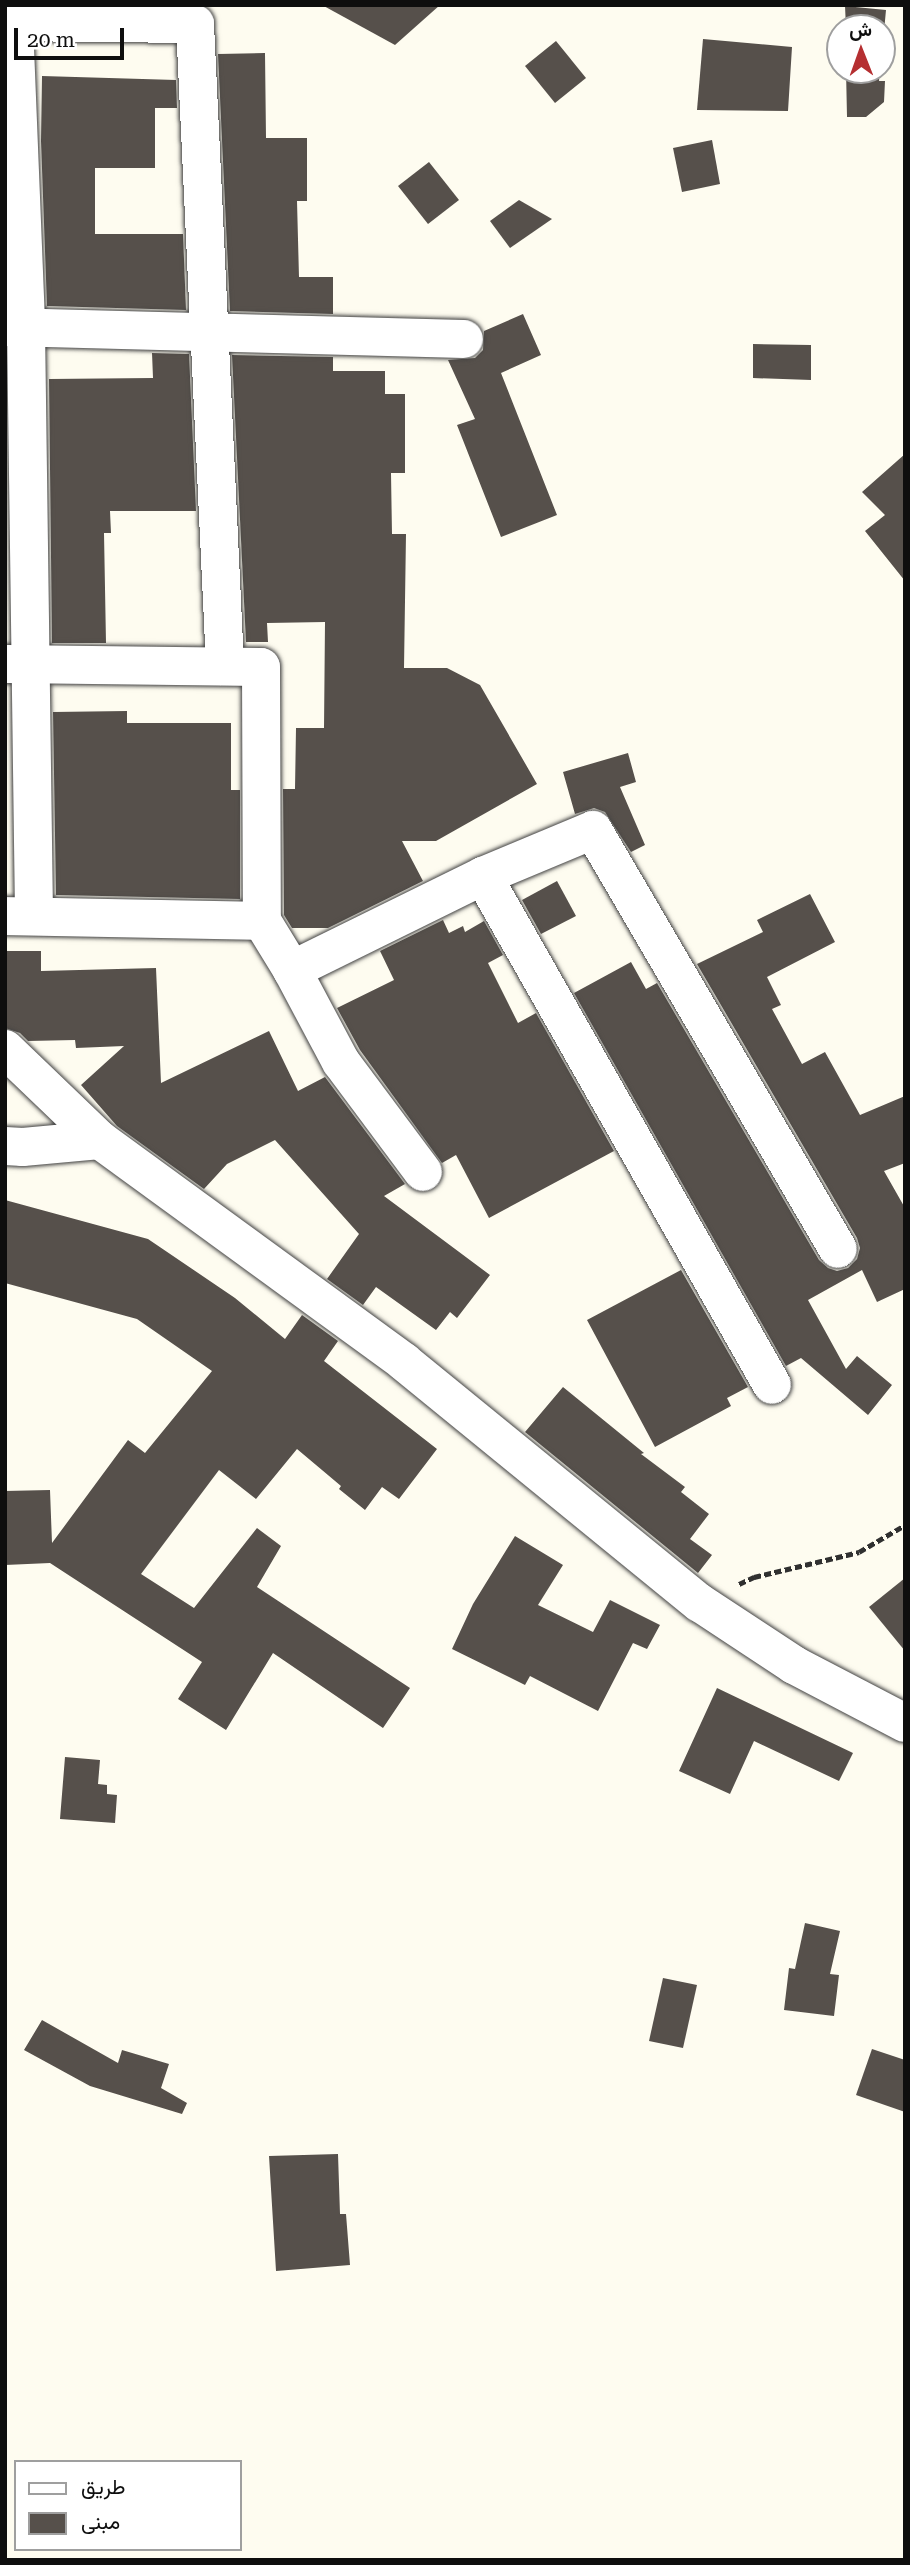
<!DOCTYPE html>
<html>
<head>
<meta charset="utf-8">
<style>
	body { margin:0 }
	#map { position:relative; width:910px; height:2565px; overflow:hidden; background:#fefcf0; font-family:"Roboto Serif",Vazirmatn,serif }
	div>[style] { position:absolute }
	.building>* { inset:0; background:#56504b }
	.path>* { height:4.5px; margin-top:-2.25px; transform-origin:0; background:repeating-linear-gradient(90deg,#303030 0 7px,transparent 0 10.5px) }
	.roads { filter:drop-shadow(0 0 2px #414141) drop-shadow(0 0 2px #414141) }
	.minor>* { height:38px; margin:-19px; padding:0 19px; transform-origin:19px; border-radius:19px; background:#fff }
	span { translate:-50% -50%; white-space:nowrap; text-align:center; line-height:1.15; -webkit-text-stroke:7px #fff; paint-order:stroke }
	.frame { position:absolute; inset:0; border:7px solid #0e0e0e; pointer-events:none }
	.legend { position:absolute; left:14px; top:2460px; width:228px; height:91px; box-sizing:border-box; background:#fff; border:2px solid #9f9f9f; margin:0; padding:9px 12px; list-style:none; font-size:21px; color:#0e0e0e }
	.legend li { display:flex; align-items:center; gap:14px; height:35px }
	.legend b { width:35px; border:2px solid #9f9f9f }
	.north { position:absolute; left:826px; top:14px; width:70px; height:70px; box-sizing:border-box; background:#fff; border:2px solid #9f9f9f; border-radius:50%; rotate:359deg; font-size:19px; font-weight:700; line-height:28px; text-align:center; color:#0e0e0e }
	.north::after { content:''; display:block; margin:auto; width:24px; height:32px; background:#b52f31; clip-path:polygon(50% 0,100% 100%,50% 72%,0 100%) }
	.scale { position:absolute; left:14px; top:28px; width:110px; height:32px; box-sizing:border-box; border:4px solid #0e0e0e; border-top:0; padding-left:9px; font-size:21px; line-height:24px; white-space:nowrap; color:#0e0e0e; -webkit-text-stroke:5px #fff; paint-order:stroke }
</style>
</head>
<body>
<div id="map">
	<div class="building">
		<i style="clip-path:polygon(322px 5px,440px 5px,395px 45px)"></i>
		<i style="clip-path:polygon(845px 6px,886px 10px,882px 53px,882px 28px,846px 28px)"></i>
		<i style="clip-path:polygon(703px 39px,792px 47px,788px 111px,697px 110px)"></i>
		<i style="clip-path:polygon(556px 41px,586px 78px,555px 103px,525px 66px)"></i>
		<i style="clip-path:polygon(265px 53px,266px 138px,307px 138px,307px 201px,297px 201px,299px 277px,333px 277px,333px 314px,230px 311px,218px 54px)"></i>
		<i style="clip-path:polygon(846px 70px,880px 70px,879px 81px,885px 81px,884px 102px,866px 117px,847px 117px)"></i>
		<i style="clip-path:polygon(42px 76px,176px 80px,177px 108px,155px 108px,155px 168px,95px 168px,95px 234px,183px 234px,186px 310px,47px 306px,41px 141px)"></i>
		<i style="clip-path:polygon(712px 140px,720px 184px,682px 192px,673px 148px)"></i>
		<i style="clip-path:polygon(429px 162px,459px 200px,428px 224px,398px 186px)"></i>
		<i style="clip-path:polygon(519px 200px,552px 219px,510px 248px,490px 221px)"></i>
		<i style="clip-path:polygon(523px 314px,541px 355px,501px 373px,557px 515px,501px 537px,457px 425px,475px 419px,448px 360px,475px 358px,483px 350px,484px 331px)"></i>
		<i style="clip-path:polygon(753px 344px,811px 345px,811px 380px,753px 378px)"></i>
		<i style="clip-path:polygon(152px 353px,189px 354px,196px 511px,110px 511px,111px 533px,104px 533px,106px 643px,52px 643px,49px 379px,153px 378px)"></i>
		<i style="clip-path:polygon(232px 355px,333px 357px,333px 371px,385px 371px,385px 394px,405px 394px,405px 473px,391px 473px,392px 534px,406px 534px,404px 668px,447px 668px,480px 685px,537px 784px,436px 841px,402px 841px,423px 881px,328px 928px,292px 928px,284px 915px,283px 789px,295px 789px,296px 728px,324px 728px,325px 622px,267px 623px,268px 642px,246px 642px)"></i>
		<i style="clip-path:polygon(905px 454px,905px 581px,865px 531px,885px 515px,862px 492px)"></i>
		<i style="clip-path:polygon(127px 711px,127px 723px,231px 723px,231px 790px,240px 790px,240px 899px,56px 895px,53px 712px)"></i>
		<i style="clip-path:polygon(628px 753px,636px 782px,620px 787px,645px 845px,631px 852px,605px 812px,594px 808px,575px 814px,563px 772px)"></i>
		<i style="clip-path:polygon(557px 881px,576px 916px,541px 934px,522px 900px)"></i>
		<i style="clip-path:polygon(810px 894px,835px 942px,767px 977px,781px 1005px,772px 1009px,802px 1064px,825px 1052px,860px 1115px,905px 1096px,905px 1163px,884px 1171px,905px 1208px,905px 1289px,877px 1302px,862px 1270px,808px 1300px,846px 1369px,857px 1356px,892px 1385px,868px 1415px,801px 1358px,786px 1366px,574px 993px,631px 962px,646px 989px,657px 983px,819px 1260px,828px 1268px,837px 1271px,848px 1268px,857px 1259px,860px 1248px,857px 1238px,697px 964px,763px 932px,757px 920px)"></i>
		<i style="clip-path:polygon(443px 920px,449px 933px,463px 926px,465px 932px,484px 921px,503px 955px,488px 963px,518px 1023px,536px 1013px,614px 1151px,489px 1218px,456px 1155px,442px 1163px,360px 1050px,337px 1008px,394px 980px,380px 951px)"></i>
		<i style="clip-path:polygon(5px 951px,41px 951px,41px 971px,156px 968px,161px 1083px,269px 1031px,298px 1091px,325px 1077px,405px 1184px,384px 1196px,490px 1275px,457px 1318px,450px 1312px,436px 1330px,376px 1287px,363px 1305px,327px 1279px,359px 1234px,275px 1140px,227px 1164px,204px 1189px,117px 1126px,81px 1085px,124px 1046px,76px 1048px,75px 1040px,28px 1041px,20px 1033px,5px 1028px)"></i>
		<i style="clip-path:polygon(5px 1200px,148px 1239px,235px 1298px,285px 1339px,302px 1315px,338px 1341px,324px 1361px,437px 1449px,399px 1499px,382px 1487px,365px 1510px,339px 1489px,341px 1486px,297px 1449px,256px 1499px,219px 1470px,141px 1574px,194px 1608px,257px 1528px,281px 1546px,257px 1587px,410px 1688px,383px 1728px,273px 1653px,226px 1730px,178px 1699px,202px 1662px,50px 1563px,5px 1565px,5px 1491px,50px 1490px,52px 1543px,128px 1440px,145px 1453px,212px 1371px,137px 1319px,5px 1283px)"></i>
		<i style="clip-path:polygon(681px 1270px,748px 1387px,727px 1398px,731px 1406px,655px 1447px,587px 1320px)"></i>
		<i style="clip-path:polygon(563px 1387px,644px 1453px,641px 1454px,685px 1487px,681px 1492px,709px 1514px,690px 1539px,712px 1555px,698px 1573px,525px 1432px)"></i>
		<i style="clip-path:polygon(515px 1536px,563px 1565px,538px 1605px,593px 1632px,610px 1600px,660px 1625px,647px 1649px,633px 1643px,598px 1711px,530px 1676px,525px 1685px,452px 1649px,473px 1604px)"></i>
		<i style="clip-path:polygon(905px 1578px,905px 1651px,869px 1607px)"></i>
		<i style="clip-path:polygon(717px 1688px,853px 1753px,839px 1781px,754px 1741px,730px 1794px,679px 1771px)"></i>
		<i style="clip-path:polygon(65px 1757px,100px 1760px,98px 1784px,107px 1785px,107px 1794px,117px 1795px,115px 1823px,60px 1819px)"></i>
		<i style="clip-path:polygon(805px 1923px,840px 1931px,830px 1974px,839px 1975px,834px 2016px,784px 2010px,789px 1968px,795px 1969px)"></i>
		<i style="clip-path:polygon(663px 1978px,697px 1985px,683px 2048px,649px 2041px)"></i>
		<i style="clip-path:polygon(42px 2020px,118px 2063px,122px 2050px,169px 2064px,161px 2088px,187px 2103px,182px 2114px,90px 2086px,24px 2050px)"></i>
		<i style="clip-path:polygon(872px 2049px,905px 2060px,905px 2112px,856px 2095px)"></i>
		<i style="clip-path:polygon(338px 2154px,340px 2214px,346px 2214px,350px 2265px,276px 2271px,269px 2156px)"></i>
	</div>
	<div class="path">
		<i style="left:739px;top:1584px;width:17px;rotate:-25deg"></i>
		<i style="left:754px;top:1577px;width:108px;rotate:-13.4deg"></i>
		<i style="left:859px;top:1552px;width:53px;rotate:-30.4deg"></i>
	</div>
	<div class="roads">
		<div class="minor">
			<i style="left:5px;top:22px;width:190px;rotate:0.6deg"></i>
			<i style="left:195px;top:24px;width:643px;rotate:87.32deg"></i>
			<i style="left:14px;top:23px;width:304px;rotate:87.7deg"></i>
			<i style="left:26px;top:327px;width:589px;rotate:89.22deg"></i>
			<i style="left:5px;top:327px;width:459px;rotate:1.5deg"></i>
			<i style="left:5px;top:664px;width:256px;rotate:0.7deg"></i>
			<i style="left:261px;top:667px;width:254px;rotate:89.8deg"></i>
			<i style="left:262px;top:921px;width:57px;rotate:58.5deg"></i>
			<i style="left:292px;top:970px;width:104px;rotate:62deg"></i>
			<i style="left:341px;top:1062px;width:137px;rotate:53.3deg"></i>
			<i style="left:483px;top:876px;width:585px;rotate:60.41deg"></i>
			<i style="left:5px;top:916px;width:257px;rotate:1.1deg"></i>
			<i style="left:292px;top:970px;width:213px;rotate:-26.2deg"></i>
			<i style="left:483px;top:876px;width:119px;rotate:-22.7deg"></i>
			<i style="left:593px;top:830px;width:485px;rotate:59.7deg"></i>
			<i style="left:5px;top:1049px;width:132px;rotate:43.8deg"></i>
			<i style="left:5px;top:1146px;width:18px;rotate:3deg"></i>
			<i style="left:23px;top:1147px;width:77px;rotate:-5.2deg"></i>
			<i style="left:100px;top:1140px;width:376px;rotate:36.1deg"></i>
			<i style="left:404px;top:1362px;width:382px;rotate:39.2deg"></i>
			<i style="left:700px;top:1603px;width:113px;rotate:33.4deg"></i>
			<i style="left:794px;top:1665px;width:125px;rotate:27.6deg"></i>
		</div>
	</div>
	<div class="frame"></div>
	<ul class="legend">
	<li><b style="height:9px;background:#fff"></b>طريق</li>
	<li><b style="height:19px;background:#56504b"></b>مبنى</li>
	</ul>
	<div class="north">ش</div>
	<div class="scale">20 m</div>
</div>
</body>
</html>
